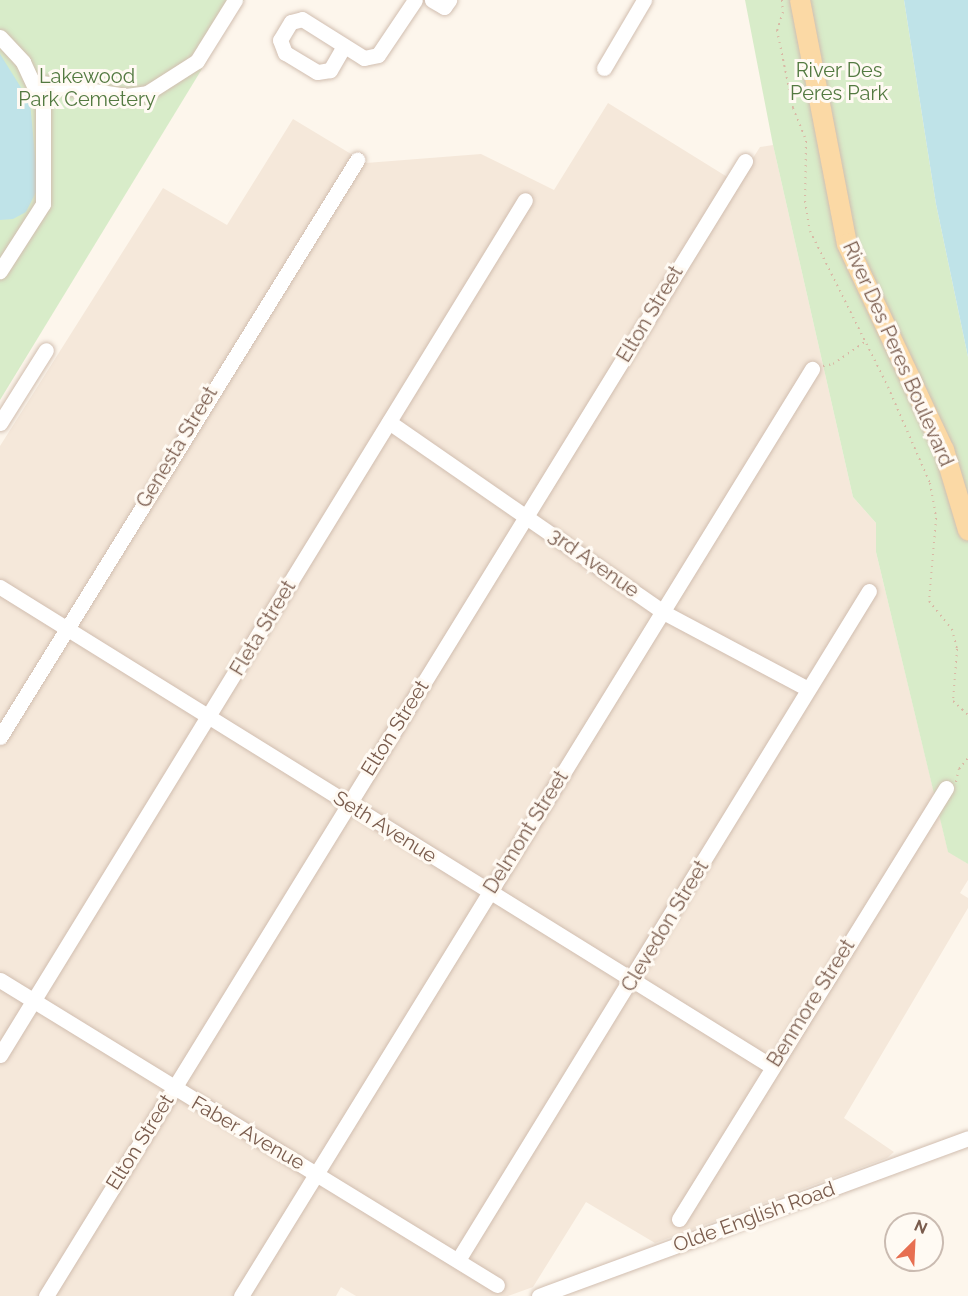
<!DOCTYPE html>
<html>
<head>
<meta charset="utf-8">
<style>
	body { margin:0 }
	#map { position:relative; width:968px; height:1296px; overflow:hidden; background:#fdf6ec; font-family:Raleway,sans-serif }
	div>[style] { position:absolute }
	.residential>* { inset:0; background:#f5e8da }
	.green>* { inset:0; background:#d8ecc9 }
	.water>* { inset:0; background:#bfe3e8 }
	.path>* { height:2px; margin-top:-1px; transform-origin:0; background:repeating-linear-gradient(90deg,#d9b8a5 0 1.5px,transparent 0 6px) }
	.roads { filter:drop-shadow(0 0 2px #d1beb0) drop-shadow(0 0 2px #d1beb0) }
	.minor>* { height:15px; margin:-7.5px; padding:0 7.5px; transform-origin:7.5px; border-radius:7.5px; background:#fff }
	.major>* { height:20px; margin:-10px; padding:0 10px; transform-origin:10px; border-radius:10px; background:#fbd9a5 }
	span { translate:-50% -50%; white-space:nowrap; text-align:center; line-height:1.15; -webkit-text-stroke:6px #fffaf3; paint-order:stroke }
	.park-label { font-size:20px; color:#537a41 }
	.street-label { font-size:20px; color:#7a5c4d }
	.north { position:absolute; left:884px; top:1212px; width:60px; height:60px; box-sizing:border-box; background:#fffaf3; border:2px solid #cabbb1; border-radius:50%; rotate:24deg; font-size:16px; font-weight:700; line-height:24px; text-align:center; color:#7a5c4d }
	.north::after { content:''; display:block; margin:auto; width:21px; height:27px; background:#e76f51; clip-path:polygon(50% 0,100% 100%,50% 72%,0 100%) }
</style>
</head>
<body>
<div id="map">
	<div class="residential">
		<i style="clip-path:polygon(608px 103px,737px 183px,760px 147px,773px 145px,853px 497px,876px 523px,876px 552px,948px 851px,968px 864px,968px 880px,960px 893px,968px 898px,968px 908px,844px 1118px,894px 1152px,887px 1158px,655px 1243px,586px 1202px,533px 1287px,508px 1296px,356px 1296px,341px 1287px,336px 1296px,0 1296px,0 446px,163px 188px,227px 225px,293px 119px,366px 163px,481px 154px,554px 190px)"></i>
	</div>
	<div class="green">
		<i style="clip-path:polygon(0 0,244px 0,0 400px)"></i>
		<i style="clip-path:polygon(745px 0,904px 0,936px 204px,968px 357px,968px 864px,948px 852px,876px 552px,876px 523px,853px 497px,773px 145px)"></i>
	</div>
	<div class="water">
		<i style="clip-path:polygon(904px 0,968px 0,968px 357px,936px 204px)"></i>
		<i style="clip-path:polygon(0 54px,30px 102px,38px 188px,26px 212px,13px 219px,0 220px)"></i>
	</div>
	<div class="path">
		<i style="left:782px;top:0;width:12px;rotate:85deg"></i>
		<i style="left:783px;top:12px;width:19px;rotate:108deg"></i>
		<i style="left:777px;top:30px;width:80px;rotate:78.4deg"></i>
		<i style="left:793px;top:108px;width:35px;rotate:68deg"></i>
		<i style="left:806px;top:141px;width:60px;rotate:91deg"></i>
		<i style="left:805px;top:201px;width:30px;rotate:81deg"></i>
		<i style="left:810px;top:231px;width:174px;rotate:63.4deg"></i>
		<i style="left:888px;top:387px;width:105px;rotate:66.4deg"></i>
		<i style="left:930px;top:483px;width:36px;rotate:80deg"></i>
		<i style="left:936px;top:518px;width:83px;rotate:94.8deg"></i>
		<i style="left:929px;top:601px;width:36px;rotate:51deg"></i>
		<i style="left:952px;top:629px;width:21px;rotate:76deg"></i>
		<i style="left:957px;top:649px;width:52px;rotate:94.4deg"></i>
		<i style="left:953px;top:701px;width:21px;rotate:43deg"></i>
		<i style="left:823px;top:366px;width:10px;rotate:-11deg"></i>
		<i style="left:833px;top:364px;width:38px;rotate:-35deg"></i>
		<i style="left:956px;top:782px;width:13px;rotate:-77deg"></i>
		<i style="left:959px;top:769px;width:14px;rotate:-51deg"></i>
	</div>
	<div class="roads">
		<div class="minor">
			<i style="left:432px;top:0;width:14px;rotate:30deg"></i>
			<i style="left:444px;top:7px;width:9px;rotate:-54deg"></i>
			<i style="left:0;top:37px;width:34px;rotate:47deg"></i>
			<i style="left:23px;top:62px;width:47px;rotate:65.1deg"></i>
			<i style="left:43px;top:105px;width:99px;rotate:90deg"></i>
			<i style="left:43px;top:204px;width:80px;rotate:122.7deg"></i>
			<i style="left:344px;top:46px;width:28px;rotate:120deg"></i>
			<i style="left:330px;top:70px;width:13px;rotate:171deg"></i>
			<i style="left:317px;top:72px;width:37px;rotate:-149deg"></i>
			<i style="left:285px;top:53px;width:14px;rotate:-111deg"></i>
			<i style="left:280px;top:40px;width:21px;rotate:-59deg"></i>
			<i style="left:291px;top:22px;width:11px;rotate:-15deg"></i>
			<i style="left:302px;top:19px;width:73px;rotate:32.2deg"></i>
			<i style="left:364px;top:58px;width:14px;rotate:-12deg"></i>
			<i style="left:378px;top:55px;width:66px;rotate:-56.1deg"></i>
			<i style="left:604px;top:68px;width:79px;rotate:-59.5deg"></i>
			<i style="left:35px;top:82px;width:92px;rotate:8.7deg"></i>
			<i style="left:126px;top:96px;width:21px;rotate:-8deg"></i>
			<i style="left:147px;top:93px;width:59px;rotate:-32.6deg"></i>
			<i style="left:197px;top:61px;width:72px;rotate:-58.1deg"></i>
			<i style="left:389px;top:422px;width:333px;rotate:34.7deg"></i>
			<i style="left:663px;top:612px;width:164px;rotate:28deg"></i>
			<i style="left:0;top:423px;width:86px;rotate:-57.8deg"></i>
			<i style="left:0;top:587px;width:908px;rotate:31.85deg"></i>
			<i style="left:0;top:737px;width:679px;rotate:-58.25deg"></i>
			<i style="left:0;top:980px;width:583px;rotate:31.54deg"></i>
			<i style="left:0;top:1055px;width:1003px;rotate:-58.45deg"></i>
			<i style="left:679px;top:1219px;width:507px;rotate:-58.22deg"></i>
			<i style="left:458px;top:1260px;width:785px;rotate:-58.44deg"></i>
			<i style="left:46px;top:1296px;width:1333px;rotate:-58.37deg"></i>
			<i style="left:241px;top:1296px;width:1089px;rotate:-58.37deg"></i>
			<i style="left:539px;top:1296px;width:457px;rotate:-20.2deg"></i>
		</div>
		<div class="major">
			<i style="left:800px;top:0;width:248px;rotate:79.1deg"></i>
			<i style="left:847px;top:244px;width:228px;rotate:64.8deg"></i>
			<i style="left:944px;top:450px;width:84px;rotate:73.3deg"></i>
		</div>
	</div>
	<div class="park-label">
		<span style="left:839px;top:82px">River Des<br>Peres Park</span>
		<span style="left:87px;top:88px">Lakewood<br>Park Cemetery</span>
	</div>
	<div class="street-label">
		<span style="left:650px;top:314px;rotate:-59deg">Elton Street</span>
		<span style="left:898px;top:354px;rotate:66deg">River Des Peres Boulevard</span>
		<span style="left:177px;top:447px;rotate:-59deg">Genesta Street</span>
		<span style="left:594px;top:563px;rotate:35deg">3rd Avenue</span>
		<span style="left:263px;top:628px;rotate:-59deg">Fleta Street</span>
		<span style="left:395px;top:728px;rotate:-58deg">Elton Street</span>
		<span style="left:385px;top:827px;rotate:32deg">Seth Avenue</span>
		<span style="left:526px;top:832px;rotate:-58deg">Delmont Street</span>
		<span style="left:665px;top:926px;rotate:-59deg">Clevedon Street</span>
		<span style="left:811px;top:1003px;rotate:-58deg">Benmore Street</span>
		<span style="left:248px;top:1133px;rotate:30deg">Faber Avenue</span>
		<span style="left:140px;top:1142px;rotate:-58deg">Elton Street</span>
		<span style="left:754px;top:1217px;rotate:-20deg">Olde English Road</span>
	</div>
	<div class="north">N</div>
</div>
</body>
</html>
